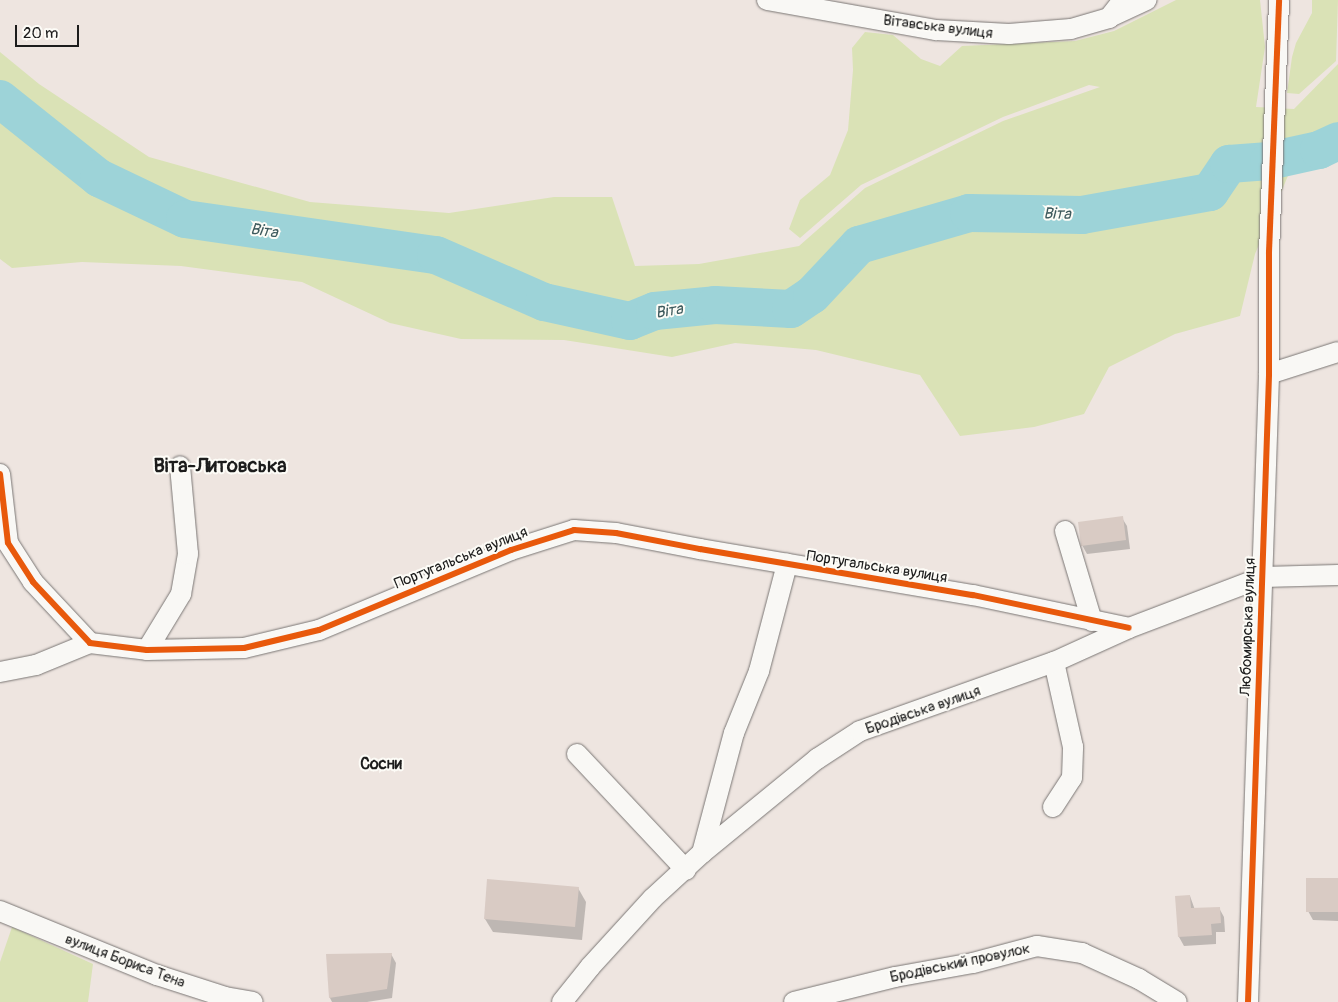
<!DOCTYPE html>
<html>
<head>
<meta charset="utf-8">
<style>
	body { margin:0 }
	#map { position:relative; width:1338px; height:1002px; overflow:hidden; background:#eee5e0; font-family:Pangolin,sans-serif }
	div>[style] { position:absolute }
	.green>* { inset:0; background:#dae2b6 }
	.shadow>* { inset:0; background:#0003 }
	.river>* { height:38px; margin:-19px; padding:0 19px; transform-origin:19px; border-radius:19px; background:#9dd3d8 }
	.building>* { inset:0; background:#d9cbc4 }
	.roads { filter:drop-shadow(0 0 1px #7a7674) drop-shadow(0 0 1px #7a7674) }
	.minor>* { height:20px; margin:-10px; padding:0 10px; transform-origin:10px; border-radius:10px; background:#f9f8f5 }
	.cycleway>* { height:6px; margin:-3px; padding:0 3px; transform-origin:3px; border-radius:3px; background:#e8590c }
	span { translate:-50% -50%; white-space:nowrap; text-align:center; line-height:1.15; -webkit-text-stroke:4px #fdfcf7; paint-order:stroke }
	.street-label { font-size:15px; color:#1c1c1c }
	.water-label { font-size:16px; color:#3d595c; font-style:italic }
	.neighbourhood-label { font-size:16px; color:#1c1c1c; font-weight:700 }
	.district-label { font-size:20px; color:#1c1c1c; font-weight:700 }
	.scale { position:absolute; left:15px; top:25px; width:64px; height:22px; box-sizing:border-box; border:2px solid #1c1c1c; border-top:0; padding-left:6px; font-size:15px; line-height:18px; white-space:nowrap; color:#1c1c1c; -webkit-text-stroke:4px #fdfcf7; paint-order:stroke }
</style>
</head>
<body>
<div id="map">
	<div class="green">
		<i style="clip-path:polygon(1176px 0,1260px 0,1265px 47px,1256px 107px,1294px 109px,1338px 64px,1338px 161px,1290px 171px,1255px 254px,1240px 316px,1175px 334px,1109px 367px,1084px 414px,1034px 427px,960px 436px,920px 375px,816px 350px,735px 343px,672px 357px,564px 340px,461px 339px,390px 323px,302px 282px,181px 266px,82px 262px,12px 268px,0 259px,0 52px,39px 84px,149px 157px,310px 202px,449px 213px,554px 197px,612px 197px,635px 266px,699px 264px,799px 246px,865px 188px,1003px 121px,1100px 87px,1089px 85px,1003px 117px,861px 185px,800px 238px,789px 229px,800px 200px,830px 175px,848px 130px,853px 70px,852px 48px,865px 32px,893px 35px,921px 59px,940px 66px,962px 46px,1075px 41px,1114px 31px)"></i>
		<i style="clip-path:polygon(1312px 0,1338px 0,1336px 61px,1299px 94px,1287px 93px,1292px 57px,1296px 43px,1312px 13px)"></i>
		<i style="clip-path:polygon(12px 927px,93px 964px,88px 1002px,0 1002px,0 962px)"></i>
	</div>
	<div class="shadow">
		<i style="clip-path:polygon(1122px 518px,1127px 526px,1130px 549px,1087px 554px,1082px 545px)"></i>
		<i style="clip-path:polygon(1338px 879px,1338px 921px,1313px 920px,1308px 911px)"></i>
		<i style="clip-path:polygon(578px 888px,586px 902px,582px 940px,493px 932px,485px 919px)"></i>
		<i style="clip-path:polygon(1190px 896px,1195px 910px,1219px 908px,1224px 917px,1225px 932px,1216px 932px,1216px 944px,1184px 946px,1179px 937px)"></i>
		<i style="clip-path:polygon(391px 954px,396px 963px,392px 998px,367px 1002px,332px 1002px,330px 998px,327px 955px)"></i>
	</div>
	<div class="river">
		<i style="left:0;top:99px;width:127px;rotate:38.6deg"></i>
		<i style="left:99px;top:178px;width:95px;rotate:25.5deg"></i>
		<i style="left:185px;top:219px;width:254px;rotate:8.2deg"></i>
		<i style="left:436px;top:255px;width:118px;rotate:23.5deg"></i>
		<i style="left:544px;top:302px;width:88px;rotate:12.5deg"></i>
		<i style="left:630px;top:321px;width:27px;rotate:-22deg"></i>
		<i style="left:655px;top:311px;width:60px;rotate:-5.7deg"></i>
		<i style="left:715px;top:305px;width:76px;rotate:3deg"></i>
		<i style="left:791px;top:309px;width:25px;rotate:-34deg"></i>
		<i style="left:812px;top:295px;width:69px;rotate:-46.8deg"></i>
		<i style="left:859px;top:245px;width:115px;rotate:-16.2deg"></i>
		<i style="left:969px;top:213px;width:113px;rotate:1deg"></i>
		<i style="left:1082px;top:215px;width:130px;rotate:-10.2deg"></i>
		<i style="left:1210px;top:192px;width:34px;rotate:-56deg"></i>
		<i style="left:1229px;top:164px;width:40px;rotate:-4.3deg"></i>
		<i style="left:1269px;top:161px;width:51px;rotate:-12.4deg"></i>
		<i style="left:1319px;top:150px;width:21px;rotate:-25deg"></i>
	</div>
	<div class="building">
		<i style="clip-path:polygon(1123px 516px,1126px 540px,1081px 546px,1078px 522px)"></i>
		<i style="clip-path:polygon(1306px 878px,1338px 878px,1338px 912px,1306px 912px)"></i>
		<i style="clip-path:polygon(487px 879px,579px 887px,575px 927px,484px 919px)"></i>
		<i style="clip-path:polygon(1190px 895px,1191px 908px,1220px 907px,1221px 923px,1211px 924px,1212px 935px,1178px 937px,1175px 896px)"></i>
		<i style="clip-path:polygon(392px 953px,387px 989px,329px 998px,326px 954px)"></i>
	</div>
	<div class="roads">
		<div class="minor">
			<i style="left:767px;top:0;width:172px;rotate:10.1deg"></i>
			<i style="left:936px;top:30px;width:73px;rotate:3.1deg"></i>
			<i style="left:1009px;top:34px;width:62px;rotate:-4.6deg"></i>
			<i style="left:1071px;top:29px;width:40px;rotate:-16deg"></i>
			<i style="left:1109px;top:18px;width:23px;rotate:-52deg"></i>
			<i style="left:1112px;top:16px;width:38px;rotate:-25deg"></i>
			<i style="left:1269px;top:374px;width:72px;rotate:-17.7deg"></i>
			<i style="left:0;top:474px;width:69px;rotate:83.4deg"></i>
			<i style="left:8px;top:543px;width:46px;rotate:57.3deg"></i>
			<i style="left:33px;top:582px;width:83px;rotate:46.9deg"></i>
			<i style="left:90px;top:643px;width:57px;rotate:7deg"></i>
			<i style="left:147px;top:650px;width:97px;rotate:-1.2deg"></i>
			<i style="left:244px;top:648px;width:77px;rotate:-13.5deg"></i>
			<i style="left:319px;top:630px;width:208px;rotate:-22.6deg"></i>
			<i style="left:511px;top:550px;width:66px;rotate:-17.6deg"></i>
			<i style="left:574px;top:530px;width:42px;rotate:4.1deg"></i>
			<i style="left:616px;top:533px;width:86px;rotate:10.8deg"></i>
			<i style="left:700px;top:549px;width:277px;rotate:9.6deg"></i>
			<i style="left:973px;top:595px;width:159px;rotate:11.9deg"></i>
			<i style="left:1065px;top:531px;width:94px;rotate:73.3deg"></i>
			<i style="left:147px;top:650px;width:66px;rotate:-58.7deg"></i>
			<i style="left:181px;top:594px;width:41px;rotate:-80.1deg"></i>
			<i style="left:188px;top:554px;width:88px;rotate:-95.2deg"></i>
			<i style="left:0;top:672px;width:37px;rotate:-11deg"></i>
			<i style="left:36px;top:665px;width:58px;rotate:-22.2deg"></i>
			<i style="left:577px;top:754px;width:159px;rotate:46.8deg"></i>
			<i style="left:1053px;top:807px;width:35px;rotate:-57deg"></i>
			<i style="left:1072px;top:778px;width:31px;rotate:-88deg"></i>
			<i style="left:1073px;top:747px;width:87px;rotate:-102.6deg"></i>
			<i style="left:702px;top:853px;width:124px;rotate:-75.1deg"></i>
			<i style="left:734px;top:733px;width:67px;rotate:-68deg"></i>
			<i style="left:759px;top:671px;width:111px;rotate:-75.3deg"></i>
			<i style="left:0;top:911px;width:170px;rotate:22.2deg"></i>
			<i style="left:157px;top:975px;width:71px;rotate:17.9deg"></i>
			<i style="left:225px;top:997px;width:28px;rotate:10deg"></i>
			<i style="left:562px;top:1002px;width:45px;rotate:-51.3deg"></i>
			<i style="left:590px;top:967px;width:93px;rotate:-47.6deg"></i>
			<i style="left:653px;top:898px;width:67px;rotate:-42.6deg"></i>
			<i style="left:702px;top:853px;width:149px;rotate:-39.3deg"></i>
			<i style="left:817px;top:759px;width:51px;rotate:-33.1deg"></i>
			<i style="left:860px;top:731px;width:206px;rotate:-19.6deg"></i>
			<i style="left:1054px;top:662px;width:82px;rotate:-24.4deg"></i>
			<i style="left:1129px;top:628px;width:143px;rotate:-20.8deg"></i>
			<i style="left:1263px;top:577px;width:75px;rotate:-1.5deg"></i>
			<i style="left:794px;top:1002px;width:104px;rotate:-13.9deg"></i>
			<i style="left:895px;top:977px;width:79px;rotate:-10.2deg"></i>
			<i style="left:973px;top:963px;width:66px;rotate:-14.9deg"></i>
			<i style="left:1037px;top:946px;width:46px;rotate:8.8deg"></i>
			<i style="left:1082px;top:953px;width:63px;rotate:24.5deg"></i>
			<i style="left:1139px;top:979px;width:44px;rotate:31.2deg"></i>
			<i style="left:1248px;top:1002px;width:628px;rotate:-88.08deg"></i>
			<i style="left:1269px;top:374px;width:122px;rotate:-90deg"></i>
			<i style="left:1269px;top:252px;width:252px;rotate:-87.7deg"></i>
		</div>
	</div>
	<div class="cycleway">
		<i style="left:0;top:474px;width:69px;rotate:83.4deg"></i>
		<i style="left:8px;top:543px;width:46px;rotate:57.3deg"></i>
		<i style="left:33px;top:582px;width:83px;rotate:46.9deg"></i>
		<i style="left:90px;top:643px;width:57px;rotate:7deg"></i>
		<i style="left:147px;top:650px;width:97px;rotate:-1.2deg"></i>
		<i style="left:244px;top:648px;width:77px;rotate:-13.5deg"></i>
		<i style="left:319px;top:630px;width:208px;rotate:-22.6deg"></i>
		<i style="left:511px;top:550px;width:66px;rotate:-17.6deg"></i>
		<i style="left:574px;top:530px;width:42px;rotate:4.1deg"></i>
		<i style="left:616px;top:533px;width:86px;rotate:10.8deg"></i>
		<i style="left:700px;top:549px;width:277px;rotate:9.6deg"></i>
		<i style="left:973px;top:595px;width:159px;rotate:11.9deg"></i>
		<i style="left:1248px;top:1002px;width:628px;rotate:-88.08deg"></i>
		<i style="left:1269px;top:374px;width:122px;rotate:-90deg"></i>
		<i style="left:1269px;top:252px;width:252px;rotate:-87.7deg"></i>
	</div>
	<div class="street-label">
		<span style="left:938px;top:27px;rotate:7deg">Вітавська вулиця</span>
		<span style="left:461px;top:558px;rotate:-22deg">Португальська вулиця</span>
		<span style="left:877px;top:567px;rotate:9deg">Португальська вулиця</span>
		<span style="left:1248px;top:627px;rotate:-88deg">Любомирська вулиця</span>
		<span style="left:923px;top:710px;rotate:-19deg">Бродівська вулиця</span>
		<span style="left:125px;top:961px;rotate:21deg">вулиця Бориса Тена</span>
		<span style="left:960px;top:963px;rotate:-12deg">Бродівський провулок</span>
	</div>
	<div class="water-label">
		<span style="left:1057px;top:214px;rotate:1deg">Віта</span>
		<span style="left:264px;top:231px;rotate:8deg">Віта</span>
		<span style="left:669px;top:311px;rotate:-9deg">Віта</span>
	</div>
	<div class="neighbourhood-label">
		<span style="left:381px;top:764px">Сосни</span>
	</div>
	<div class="district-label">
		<span style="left:220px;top:465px">Віта-Литовська</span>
	</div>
	<div class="scale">20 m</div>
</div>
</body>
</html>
